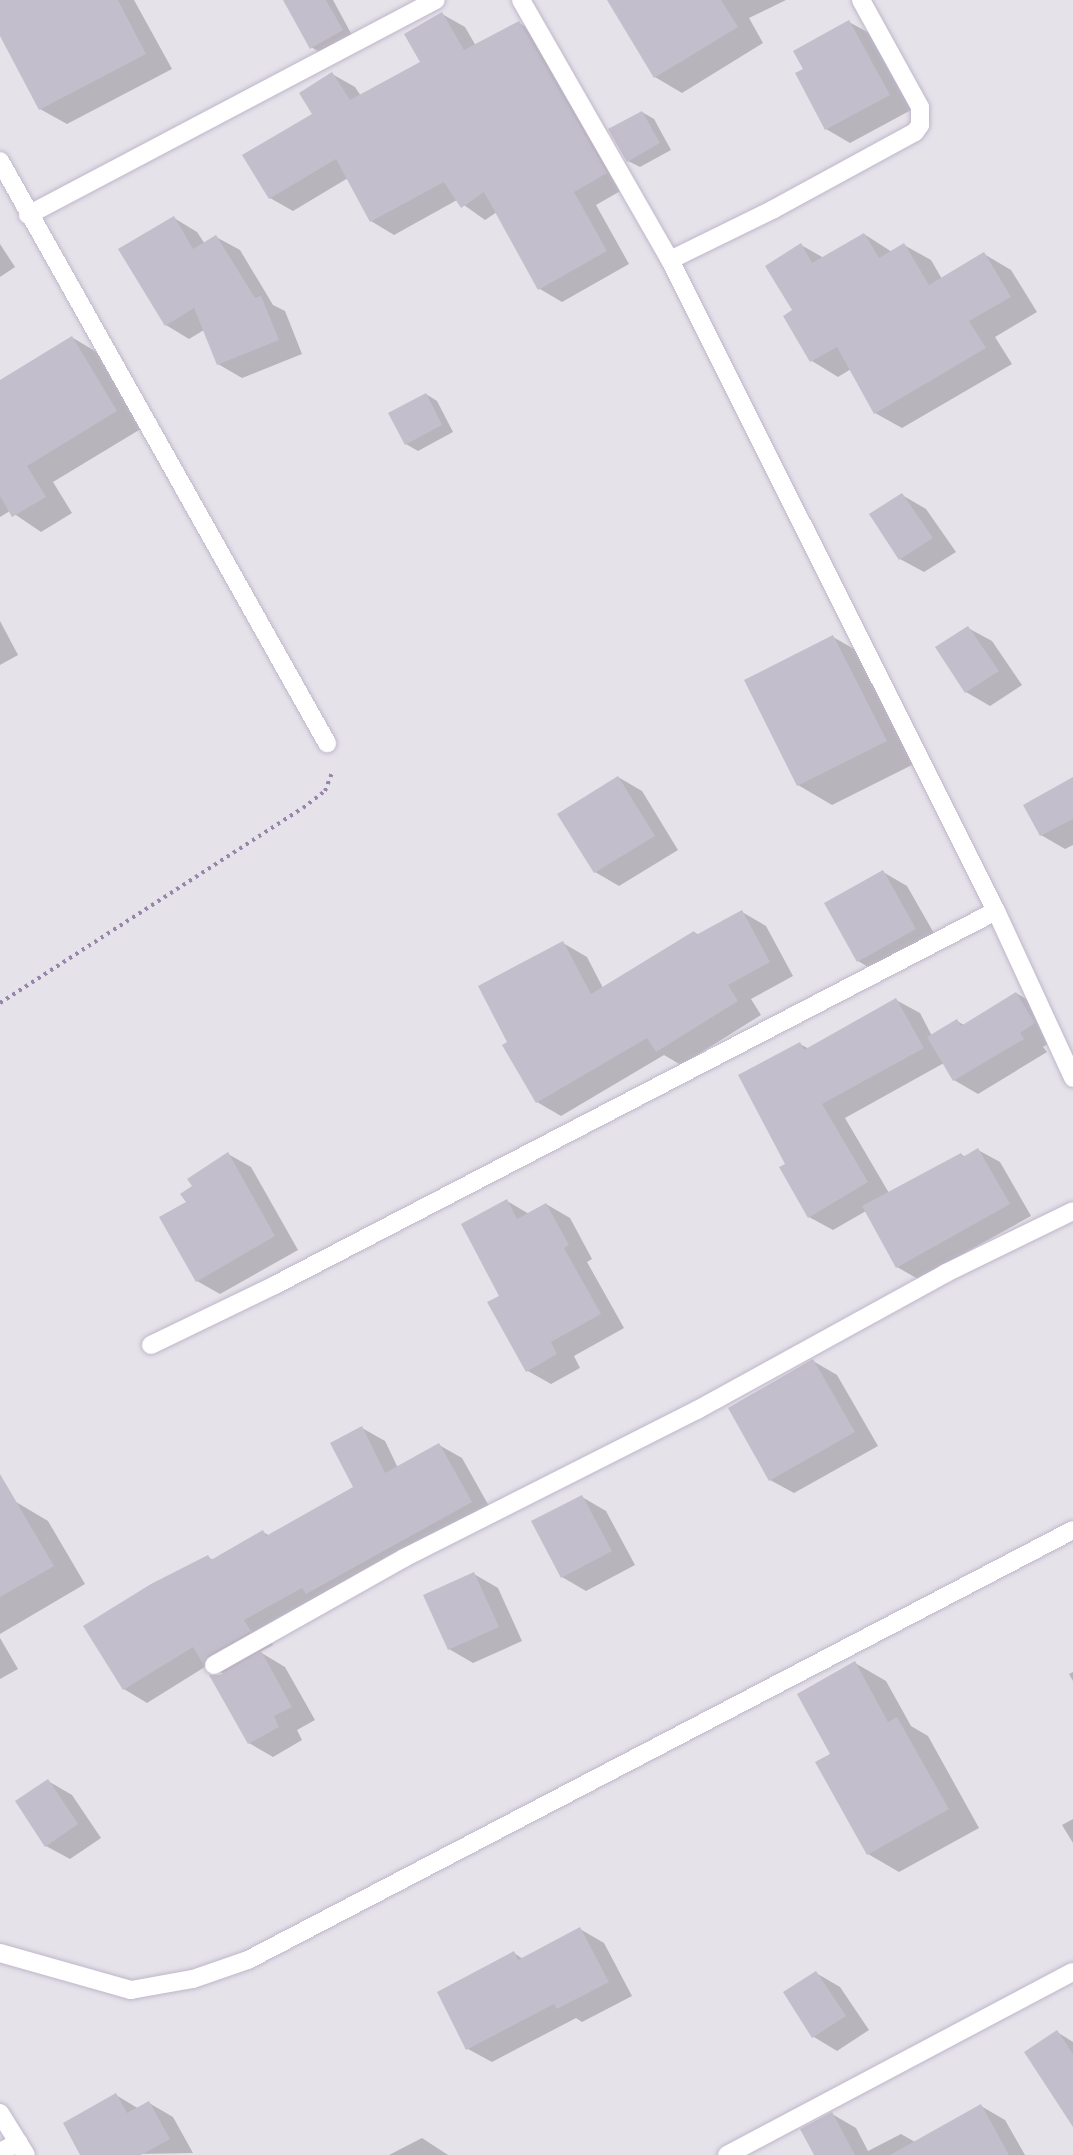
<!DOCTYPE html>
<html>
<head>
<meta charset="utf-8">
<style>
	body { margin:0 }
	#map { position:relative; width:1073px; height:2155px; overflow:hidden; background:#e5e2ea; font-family:Roboto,sans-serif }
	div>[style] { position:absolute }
	.shadow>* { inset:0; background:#0003 }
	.building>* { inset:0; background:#c3becb }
	.path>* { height:4px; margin-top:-2px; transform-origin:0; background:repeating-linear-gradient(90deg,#9885ab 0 3px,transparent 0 7.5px) }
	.roads { filter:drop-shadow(0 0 2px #bfb6c9) drop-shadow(0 0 2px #bfb6c9) }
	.street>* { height:18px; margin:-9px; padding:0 9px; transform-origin:9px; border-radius:9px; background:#fff }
	.secondary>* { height:18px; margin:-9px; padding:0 9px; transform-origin:9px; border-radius:9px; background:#fff }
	span { translate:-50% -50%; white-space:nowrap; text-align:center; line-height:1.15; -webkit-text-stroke:4.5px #f3f2f7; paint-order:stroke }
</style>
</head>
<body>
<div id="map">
	<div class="shadow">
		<i style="clip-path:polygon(0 0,134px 0,172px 69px,67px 124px,40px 109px,0 33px)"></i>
		<i style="clip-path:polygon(284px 0,333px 0,353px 37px,323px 54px,311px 47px)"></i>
		<i style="clip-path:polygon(620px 0,786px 0,749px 18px,763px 43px,682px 93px,655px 77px)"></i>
		<i style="clip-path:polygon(442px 14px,465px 27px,476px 46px,519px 23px,542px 36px,629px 186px,596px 205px,629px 264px,562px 302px,540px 289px,497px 212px,485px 220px,457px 200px,394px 235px,371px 221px,348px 178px,293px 211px,270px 198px,332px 74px,355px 87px,361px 96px,422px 63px)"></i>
		<i style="clip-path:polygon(849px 22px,873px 35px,913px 109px,850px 143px,826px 129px,805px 69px)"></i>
		<i style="clip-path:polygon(642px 112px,654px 119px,671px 150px,640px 167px,628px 161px)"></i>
		<i style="clip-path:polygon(174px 218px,197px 232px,205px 244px,216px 237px,240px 250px,273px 305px,285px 311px,302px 354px,242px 378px,218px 364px,204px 330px,189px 339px,166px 325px)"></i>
		<i style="clip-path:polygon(864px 234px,892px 252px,904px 245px,931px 260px,942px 279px,984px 254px,1011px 270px,1037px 312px,995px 337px,1012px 364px,902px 428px,875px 413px,851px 369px,838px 377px,812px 361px,785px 316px,795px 311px,801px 245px,824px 258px)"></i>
		<i style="clip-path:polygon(0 244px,15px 267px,0 277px)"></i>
		<i style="clip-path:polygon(73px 338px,100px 354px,144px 427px,53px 482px,72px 513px,41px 532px,10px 511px,0 517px,0 381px)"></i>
		<i style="clip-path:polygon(426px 394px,437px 401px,453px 432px,418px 451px,406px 444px)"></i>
		<i style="clip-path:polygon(902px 495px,926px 509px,956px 552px,924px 572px,900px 559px)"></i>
		<i style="clip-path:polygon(0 621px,18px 655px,0 665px)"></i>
		<i style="clip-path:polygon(968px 628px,992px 641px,1022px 685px,990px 706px,966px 692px)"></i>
		<i style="clip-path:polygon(833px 637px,868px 657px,920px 761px,832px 805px,798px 785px)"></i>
		<i style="clip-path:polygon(618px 777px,642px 791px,678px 850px,619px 886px,595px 872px)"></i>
		<i style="clip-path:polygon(1073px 779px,1073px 845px,1065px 849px,1041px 835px)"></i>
		<i style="clip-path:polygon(883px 872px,907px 886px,939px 942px,882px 975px,858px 961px)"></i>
		<i style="clip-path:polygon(742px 912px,766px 926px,793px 976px,751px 999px,761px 1015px,681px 1065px,664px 1055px,561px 1116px,537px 1102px,509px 1042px,563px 943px,587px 957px,603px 988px,694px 932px,699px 935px)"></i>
		<i style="clip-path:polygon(1016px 993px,1040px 1007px,1058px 1037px,1043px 1047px,1047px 1052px,978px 1094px,954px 1080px,944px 1063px,845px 1118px,889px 1193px,961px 1154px,965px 1157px,978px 1150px,1000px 1162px,1031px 1216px,918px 1279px,897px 1267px,866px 1211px,833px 1230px,809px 1217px,787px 1164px,800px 1044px,809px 1049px,896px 1000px,920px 1013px,932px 1036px,957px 1021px,964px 1025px)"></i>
		<i style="clip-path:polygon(228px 1154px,251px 1167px,298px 1250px,220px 1294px,197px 1281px,188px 1202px,194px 1186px)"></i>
		<i style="clip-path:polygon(507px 1201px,529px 1214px,546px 1204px,570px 1218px,592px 1259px,587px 1262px,624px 1328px,574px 1356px,580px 1368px,551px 1384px,528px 1371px,501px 1297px)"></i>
		<i style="clip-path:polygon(813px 1361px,837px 1375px,878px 1446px,794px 1493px,770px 1480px)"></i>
		<i style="clip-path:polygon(362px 1428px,385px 1441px,398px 1468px,439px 1445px,462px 1458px,494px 1515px,267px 1634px,273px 1645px,260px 1652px,285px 1667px,315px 1720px,297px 1730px,302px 1740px,273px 1757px,249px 1743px,220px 1676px,224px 1674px,208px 1665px,147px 1703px,124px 1689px,208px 1557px,213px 1560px,263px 1532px,270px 1536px,355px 1487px)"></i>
		<i style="clip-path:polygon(582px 1497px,606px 1511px,635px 1565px,586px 1591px,562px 1577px)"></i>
		<i style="clip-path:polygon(16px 1502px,48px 1521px,85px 1584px,0 1634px,0 1512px)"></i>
		<i style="clip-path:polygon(474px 1574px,498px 1588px,522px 1641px,473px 1663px,449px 1649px)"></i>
		<i style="clip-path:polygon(0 1638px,18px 1669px,0 1679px)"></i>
		<i style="clip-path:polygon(855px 1663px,886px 1681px,911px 1726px,928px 1736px,979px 1828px,899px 1872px,868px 1854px,832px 1754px)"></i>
		<i style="clip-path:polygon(1073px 1672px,1073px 1681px,1069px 1674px)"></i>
		<i style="clip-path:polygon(48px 1781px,72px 1795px,101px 1838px,70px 1859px,46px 1846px)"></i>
		<i style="clip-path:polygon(1073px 1819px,1073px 1843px,1062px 1825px)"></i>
		<i style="clip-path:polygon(580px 1929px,604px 1943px,632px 1996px,582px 2022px,576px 2018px,492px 2062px,468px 2049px,514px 1953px,523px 1959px)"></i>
		<i style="clip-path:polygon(816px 1973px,840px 1987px,869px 2030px,837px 2051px,814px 2037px)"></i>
		<i style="clip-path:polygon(1057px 2032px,1073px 2042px,1073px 2107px)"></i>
		<i style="clip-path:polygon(116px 2095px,139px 2109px,149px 2103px,173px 2117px,193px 2153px,82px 2155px)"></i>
		<i style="clip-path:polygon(981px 2106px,1005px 2120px,1025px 2155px,816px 2155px,832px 2114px,856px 2128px,868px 2151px,901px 2134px,915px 2142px)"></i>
		<i style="clip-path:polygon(422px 2138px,448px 2155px,389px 2155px)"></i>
	</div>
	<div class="building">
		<i style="clip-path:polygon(0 0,118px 0,146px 54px,39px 110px,0 36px)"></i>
		<i style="clip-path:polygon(283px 0,326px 0,343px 30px,310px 49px)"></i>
		<i style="clip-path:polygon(607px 0,721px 0,738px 27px,654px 78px)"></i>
		<i style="clip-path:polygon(442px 12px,464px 50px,519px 21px,607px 173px,574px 192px,607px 251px,538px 290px,484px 192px,461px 208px,444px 182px,370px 222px,336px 159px,269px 199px,242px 155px,312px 114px,299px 93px,332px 72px,350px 100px,420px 62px,404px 34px)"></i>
		<i style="clip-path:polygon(849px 20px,890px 95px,825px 130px,795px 73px,803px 69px,793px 51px)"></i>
		<i style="clip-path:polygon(642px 111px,660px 143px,627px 162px,608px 129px)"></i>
		<i style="clip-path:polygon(174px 216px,193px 249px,216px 235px,255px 298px,261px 296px,279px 340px,217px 365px,194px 308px,165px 326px,118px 249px)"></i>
		<i style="clip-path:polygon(864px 233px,879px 258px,904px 243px,929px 285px,984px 252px,1011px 297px,969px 321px,986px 348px,874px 414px,837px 347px,810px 362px,783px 316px,792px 310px,765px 266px,801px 243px,812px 263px)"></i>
		<i style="clip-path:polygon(72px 336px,117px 411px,27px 466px,46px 497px,12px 517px,0 496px,0 380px)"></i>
		<i style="clip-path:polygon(426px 393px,442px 425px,405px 445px,388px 413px)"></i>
		<i style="clip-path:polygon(902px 493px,933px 538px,899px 560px,869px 514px)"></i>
		<i style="clip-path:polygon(968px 626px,999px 671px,965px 693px,935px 647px)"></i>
		<i style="clip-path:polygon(833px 635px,887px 741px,797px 786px,744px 680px)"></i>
		<i style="clip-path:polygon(618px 776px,655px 836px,594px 873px,557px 814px)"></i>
		<i style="clip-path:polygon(1073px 777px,1073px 819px,1040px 836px,1023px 805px)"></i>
		<i style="clip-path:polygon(883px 870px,916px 929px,857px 962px,824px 903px)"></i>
		<i style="clip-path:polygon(742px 910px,770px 962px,728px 985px,738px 1001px,656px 1052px,647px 1038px,536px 1103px,502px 1045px,507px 1042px,478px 986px,563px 941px,591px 994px,694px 931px,696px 935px)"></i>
		<i style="clip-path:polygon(1016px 992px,1035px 1023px,1020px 1033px,1024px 1039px,953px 1081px,927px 1037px,957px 1019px,961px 1026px)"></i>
		<i style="clip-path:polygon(896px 998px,924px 1048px,822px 1104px,868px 1182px,808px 1218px,779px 1167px,785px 1164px,738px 1075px,800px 1042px,804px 1050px)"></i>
		<i style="clip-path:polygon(978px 1148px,1010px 1204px,896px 1268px,862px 1206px,961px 1153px,963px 1157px)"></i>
		<i style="clip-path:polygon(228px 1152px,275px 1236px,196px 1282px,159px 1217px,186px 1202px,180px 1194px,192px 1186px,187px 1179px)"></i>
		<i style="clip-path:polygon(507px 1199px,517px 1219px,546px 1203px,569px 1245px,564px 1248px,601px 1314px,551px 1342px,557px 1354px,526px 1372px,487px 1302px,499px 1296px,461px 1224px)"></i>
		<i style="clip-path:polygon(813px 1359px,855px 1432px,769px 1481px,728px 1408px)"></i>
		<i style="clip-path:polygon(362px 1426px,385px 1473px,439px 1443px,472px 1502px,306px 1594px,302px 1588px,244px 1620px,251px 1631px,208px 1655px,203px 1664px,193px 1647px,123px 1690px,83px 1626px,151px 1584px,208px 1555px,211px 1560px,263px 1530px,266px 1536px,353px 1487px,330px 1443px)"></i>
		<i style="clip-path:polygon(0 1474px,54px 1566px,0 1597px)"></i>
		<i style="clip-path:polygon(582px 1495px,612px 1551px,561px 1578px,531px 1521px)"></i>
		<i style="clip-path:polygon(474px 1572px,499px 1627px,448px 1650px,423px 1595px)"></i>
		<i style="clip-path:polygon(261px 1651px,292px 1707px,274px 1716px,279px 1727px,248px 1744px,209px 1675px,220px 1675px)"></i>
		<i style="clip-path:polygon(855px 1661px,888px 1722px,897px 1717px,949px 1809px,867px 1855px,815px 1762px,830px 1754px,797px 1694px)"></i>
		<i style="clip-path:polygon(48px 1779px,78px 1824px,45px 1847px,15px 1801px)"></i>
		<i style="clip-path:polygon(580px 1927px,609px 1982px,557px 2009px,554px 2004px,466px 2050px,437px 1992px,514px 1951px,518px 1960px)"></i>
		<i style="clip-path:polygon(816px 1971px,846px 2016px,812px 2038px,783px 1992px)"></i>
		<i style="clip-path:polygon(1057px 2030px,1073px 2054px,1073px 2127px,1024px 2052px)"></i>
		<i style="clip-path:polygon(116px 2093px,127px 2113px,149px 2101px,170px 2139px,141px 2155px,80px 2155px,63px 2123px)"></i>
		<i style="clip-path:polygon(981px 2104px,1009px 2155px,890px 2155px)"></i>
		<i style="clip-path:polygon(832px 2112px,855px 2155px,814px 2155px,800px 2129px)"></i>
	</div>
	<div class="path">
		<i style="left:0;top:1003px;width:360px;rotate:-32.8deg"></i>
		<i style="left:303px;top:808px;width:28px;rotate:-38deg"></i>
		<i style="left:325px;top:791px;width:19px;rotate:-69deg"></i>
	</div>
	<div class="roads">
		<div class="street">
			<i style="left:0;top:161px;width:668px;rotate:60.67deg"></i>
			<i style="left:28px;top:215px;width:461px;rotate:-27.8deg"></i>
			<i style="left:670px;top:260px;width:114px;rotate:-26.1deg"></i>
			<i style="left:772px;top:210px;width:163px;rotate:-28.6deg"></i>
			<i style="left:915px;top:132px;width:9px;rotate:-54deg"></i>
			<i style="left:920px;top:125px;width:18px;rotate:-90deg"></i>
			<i style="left:920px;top:107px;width:122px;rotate:-118.9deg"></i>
			<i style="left:151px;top:1345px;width:138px;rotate:-25.8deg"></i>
			<i style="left:275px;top:1285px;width:812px;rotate:-27.42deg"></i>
			<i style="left:214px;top:1665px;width:218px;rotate:-29.4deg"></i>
			<i style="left:404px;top:1558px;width:328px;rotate:-26.8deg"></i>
			<i style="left:697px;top:1410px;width:284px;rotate:-28.8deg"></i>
			<i style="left:946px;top:1273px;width:141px;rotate:-26deg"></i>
			<i style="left:0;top:1953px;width:136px;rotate:15.8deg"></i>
			<i style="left:131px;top:1990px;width:63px;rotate:-10.1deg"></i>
			<i style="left:193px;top:1979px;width:58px;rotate:-19.1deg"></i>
			<i style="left:248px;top:1960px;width:930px;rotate:-27.53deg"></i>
			<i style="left:0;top:2113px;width:49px;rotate:58.2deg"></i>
			<i style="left:0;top:2152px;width:21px;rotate:-28deg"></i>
			<i style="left:727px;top:2155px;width:391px;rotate:-27.9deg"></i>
		</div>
		<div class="secondary">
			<i style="left:521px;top:0;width:300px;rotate:60.2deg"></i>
			<i style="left:670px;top:260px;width:728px;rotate:63.4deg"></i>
			<i style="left:996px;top:911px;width:184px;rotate:65.2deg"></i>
		</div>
	</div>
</div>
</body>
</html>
